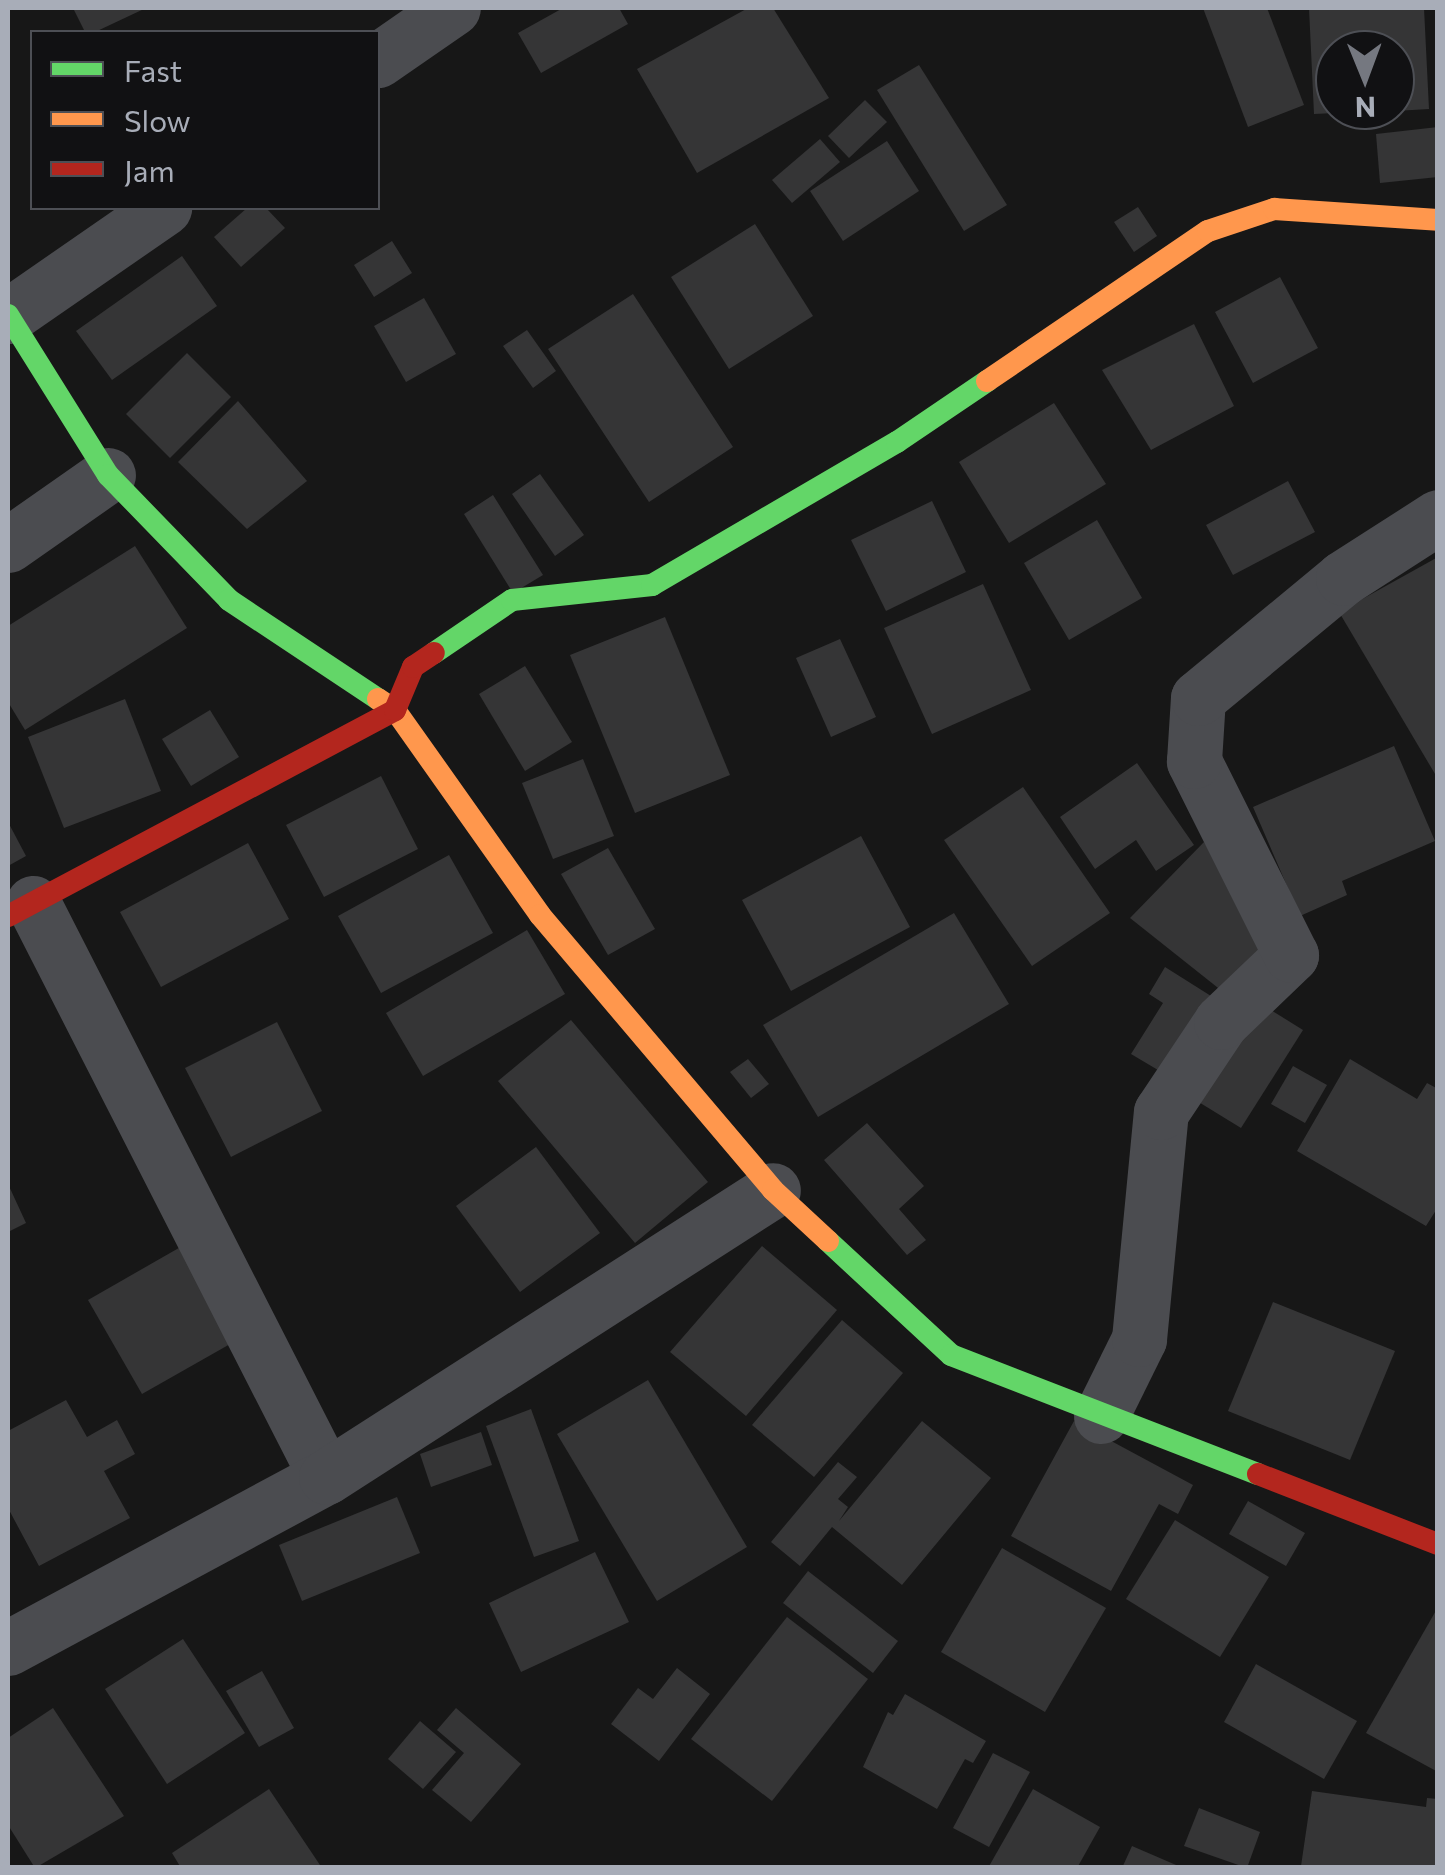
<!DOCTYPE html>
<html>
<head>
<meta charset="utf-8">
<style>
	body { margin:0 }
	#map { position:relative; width:1445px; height:1875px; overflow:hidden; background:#171717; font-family:Commissioner,sans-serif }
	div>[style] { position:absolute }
	.building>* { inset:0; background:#353536 }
	.street>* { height:55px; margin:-27.5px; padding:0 27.5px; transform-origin:27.5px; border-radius:27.5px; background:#4b4c50 }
	.fast>* { height:22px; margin:-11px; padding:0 11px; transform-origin:11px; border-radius:11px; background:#63d668 }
	.slow>* { height:22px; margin:-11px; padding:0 11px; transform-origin:11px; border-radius:11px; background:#ff974d }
	.jam>* { height:22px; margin:-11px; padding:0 11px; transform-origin:11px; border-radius:11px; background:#b3261e }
	span { translate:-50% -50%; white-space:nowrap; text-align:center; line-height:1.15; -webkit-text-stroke:9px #111113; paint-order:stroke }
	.frame { position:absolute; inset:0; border:10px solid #a8adb8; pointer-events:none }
	.legend { position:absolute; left:30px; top:30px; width:350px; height:180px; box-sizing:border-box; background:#111113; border:2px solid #4d4f55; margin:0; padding:12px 18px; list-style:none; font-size:30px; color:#a8adb8 }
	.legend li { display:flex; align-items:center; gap:20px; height:50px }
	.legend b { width:50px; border:2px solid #4d4f55 }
	.north { position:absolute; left:1315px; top:30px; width:100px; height:100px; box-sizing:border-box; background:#111113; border:2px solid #4d4f55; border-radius:50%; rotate:179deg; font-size:28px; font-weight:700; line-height:40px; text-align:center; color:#a8adb8 }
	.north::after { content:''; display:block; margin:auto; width:35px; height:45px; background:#757880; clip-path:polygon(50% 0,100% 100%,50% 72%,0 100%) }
</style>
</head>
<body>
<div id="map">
	<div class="building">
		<i style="clip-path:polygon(73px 8px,146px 8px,95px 32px,85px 32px)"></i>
		<i style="clip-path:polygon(563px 8px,619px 8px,628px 24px,541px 73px,518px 33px)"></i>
		<i style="clip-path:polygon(748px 8px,773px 8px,829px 98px,697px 173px,637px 69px)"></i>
		<i style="clip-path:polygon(1203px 8px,1267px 8px,1304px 105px,1248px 127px)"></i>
		<i style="clip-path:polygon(1309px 8px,1424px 8px,1429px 109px,1395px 111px,1395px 50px,1335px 50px,1335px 113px,1314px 114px)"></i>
		<i style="clip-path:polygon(919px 65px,1007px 205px,964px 231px,877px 90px)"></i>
		<i style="clip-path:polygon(865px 100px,887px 122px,849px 158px,828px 136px)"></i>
		<i style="clip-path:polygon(1438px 127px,1438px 177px,1380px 183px,1376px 134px)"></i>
		<i style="clip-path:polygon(820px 139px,840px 162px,792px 203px,772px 180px)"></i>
		<i style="clip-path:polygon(887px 141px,919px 191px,843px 241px,810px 191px)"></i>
		<i style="clip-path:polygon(1138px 207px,1157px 236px,1134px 252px,1114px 222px)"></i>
		<i style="clip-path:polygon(247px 208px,266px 208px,285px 228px,241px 267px,214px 237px)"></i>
		<i style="clip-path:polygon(755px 224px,813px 316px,729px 369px,671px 277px)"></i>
		<i style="clip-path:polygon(392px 241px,412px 273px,374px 297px,354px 265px)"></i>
		<i style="clip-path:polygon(182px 256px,217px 306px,112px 380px,76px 331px)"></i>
		<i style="clip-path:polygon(1280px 277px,1318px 348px,1253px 383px,1215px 312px)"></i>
		<i style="clip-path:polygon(633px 294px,733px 447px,649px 502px,548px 349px)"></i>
		<i style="clip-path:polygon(424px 298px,456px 354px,406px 382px,374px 326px)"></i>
		<i style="clip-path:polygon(1194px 324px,1234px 406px,1151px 450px,1102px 370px)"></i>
		<i style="clip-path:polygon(527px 330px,556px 371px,533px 388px,503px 346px)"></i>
		<i style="clip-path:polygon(187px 353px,231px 397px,170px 458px,126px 414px)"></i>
		<i style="clip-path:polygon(238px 401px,307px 481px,247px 529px,178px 462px)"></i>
		<i style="clip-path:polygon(1054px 403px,1106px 484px,1009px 543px,959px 462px)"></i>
		<i style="clip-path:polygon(540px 474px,584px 535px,555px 556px,512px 494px)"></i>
		<i style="clip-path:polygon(1288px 481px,1315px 532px,1233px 575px,1206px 525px)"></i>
		<i style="clip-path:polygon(493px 495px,543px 575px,513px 593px,464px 514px)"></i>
		<i style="clip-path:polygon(932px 501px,966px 572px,886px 611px,851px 540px)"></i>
		<i style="clip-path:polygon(1097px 520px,1142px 598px,1069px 640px,1024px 563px)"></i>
		<i style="clip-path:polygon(135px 546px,187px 628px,25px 730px,8px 702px,8px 626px)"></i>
		<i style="clip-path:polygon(1438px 557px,1438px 779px,1339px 612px)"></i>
		<i style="clip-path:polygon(983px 584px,1031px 690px,932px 734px,884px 628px)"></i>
		<i style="clip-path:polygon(665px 617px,730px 775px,635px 813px,570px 655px)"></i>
		<i style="clip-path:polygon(840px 639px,876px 717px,831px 737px,796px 658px)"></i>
		<i style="clip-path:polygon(525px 666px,572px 742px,525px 771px,479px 694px)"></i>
		<i style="clip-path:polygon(125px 699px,161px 791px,64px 828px,28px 737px)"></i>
		<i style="clip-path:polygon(210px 710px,239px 757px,191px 786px,162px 739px)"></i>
		<i style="clip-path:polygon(1394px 746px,1435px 841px,1342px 881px,1347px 895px,1300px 916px,1253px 807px)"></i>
		<i style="clip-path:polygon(583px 759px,614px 836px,553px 859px,522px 783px)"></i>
		<i style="clip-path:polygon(1137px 763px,1194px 845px,1156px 871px,1136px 840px,1095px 869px,1060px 817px)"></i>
		<i style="clip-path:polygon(381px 776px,418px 849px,324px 897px,286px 825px)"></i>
		<i style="clip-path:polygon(1023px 787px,1110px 913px,1032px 966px,944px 840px)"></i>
		<i style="clip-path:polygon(8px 822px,26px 856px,8px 866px)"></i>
		<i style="clip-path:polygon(861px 836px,910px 927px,791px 991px,742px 900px)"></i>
		<i style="clip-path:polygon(1204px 842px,1275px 957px,1232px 999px,1130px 918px)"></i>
		<i style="clip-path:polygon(248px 843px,289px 919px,161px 987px,120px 912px)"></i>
		<i style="clip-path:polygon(608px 848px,655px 929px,608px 955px,561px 874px)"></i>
		<i style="clip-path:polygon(449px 855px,493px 933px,381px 993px,338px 916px)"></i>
		<i style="clip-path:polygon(954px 913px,1009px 1004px,818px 1117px,763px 1025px)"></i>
		<i style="clip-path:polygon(527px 930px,565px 994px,423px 1076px,386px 1013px)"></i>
		<i style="clip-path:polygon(1165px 967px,1211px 996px,1163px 1073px,1131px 1054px,1163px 1003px,1149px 994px)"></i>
		<i style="clip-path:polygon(1258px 1002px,1303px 1030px,1241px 1128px,1197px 1101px)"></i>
		<i style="clip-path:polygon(571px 1020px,708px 1182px,635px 1243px,498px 1081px)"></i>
		<i style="clip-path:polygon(277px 1022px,322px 1111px,231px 1157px,185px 1068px)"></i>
		<i style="clip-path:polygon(748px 1059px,769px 1084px,751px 1098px,730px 1072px)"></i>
		<i style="clip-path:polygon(1350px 1059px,1417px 1099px,1427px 1083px,1438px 1089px,1438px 1207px,1426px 1226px,1297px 1151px)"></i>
		<i style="clip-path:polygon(1293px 1066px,1327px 1085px,1305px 1123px,1271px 1104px)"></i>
		<i style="clip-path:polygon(867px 1123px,924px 1186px,899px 1209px,926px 1240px,907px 1255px,824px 1160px)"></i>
		<i style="clip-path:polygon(536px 1147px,600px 1233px,520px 1292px,456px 1206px)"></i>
		<i style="clip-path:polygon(8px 1184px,26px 1223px,8px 1232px)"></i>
		<i style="clip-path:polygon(191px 1241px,246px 1335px,142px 1394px,88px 1300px)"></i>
		<i style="clip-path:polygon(762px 1246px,837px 1310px,746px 1416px,670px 1352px)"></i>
		<i style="clip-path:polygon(1273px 1302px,1395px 1351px,1350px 1460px,1228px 1411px)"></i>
		<i style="clip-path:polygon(842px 1320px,903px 1373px,814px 1477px,752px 1425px)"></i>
		<i style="clip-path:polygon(648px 1380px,747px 1547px,657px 1601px,557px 1434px)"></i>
		<i style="clip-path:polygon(66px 1400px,87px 1437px,117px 1420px,135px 1454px,104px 1471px,130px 1518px,39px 1566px,8px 1508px,8px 1431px)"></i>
		<i style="clip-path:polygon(531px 1409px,579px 1541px,534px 1557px,486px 1426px)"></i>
		<i style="clip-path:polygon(922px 1421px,991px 1478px,902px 1585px,832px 1527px,800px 1566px,771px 1542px,838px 1462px,857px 1477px,838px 1499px,848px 1507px,839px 1521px)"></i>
		<i style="clip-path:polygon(1074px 1421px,1193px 1485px,1178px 1514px,1159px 1504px,1111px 1591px,1011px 1536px)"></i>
		<i style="clip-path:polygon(481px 1432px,492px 1465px,431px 1487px,420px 1454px)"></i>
		<i style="clip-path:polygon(397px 1497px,420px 1553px,302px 1601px,279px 1545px)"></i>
		<i style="clip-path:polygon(1248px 1501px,1305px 1533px,1286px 1566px,1229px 1534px)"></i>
		<i style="clip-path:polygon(1175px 1520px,1269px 1577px,1220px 1657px,1126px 1599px)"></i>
		<i style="clip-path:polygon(1002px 1548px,1106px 1608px,1045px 1712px,941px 1652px)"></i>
		<i style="clip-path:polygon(595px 1552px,629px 1622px,521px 1672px,489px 1603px)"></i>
		<i style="clip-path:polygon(808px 1571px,898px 1641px,873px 1673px,783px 1603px)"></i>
		<i style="clip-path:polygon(1438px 1607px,1438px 1772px,1366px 1733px)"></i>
		<i style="clip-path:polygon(787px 1617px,868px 1679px,772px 1801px,691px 1739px)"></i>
		<i style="clip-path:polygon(183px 1639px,245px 1733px,167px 1784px,105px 1689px)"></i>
		<i style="clip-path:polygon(1256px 1664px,1357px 1721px,1324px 1779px,1224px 1722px)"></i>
		<i style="clip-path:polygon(677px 1668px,710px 1694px,659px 1761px,611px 1724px,638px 1688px,653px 1699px)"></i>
		<i style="clip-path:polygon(262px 1671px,294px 1728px,259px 1747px,226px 1691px)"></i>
		<i style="clip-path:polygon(905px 1694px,986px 1741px,973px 1763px,965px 1759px,937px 1809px,863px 1767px,888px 1712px,893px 1715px)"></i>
		<i style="clip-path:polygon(53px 1708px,124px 1816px,35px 1868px,8px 1825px,8px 1738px)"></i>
		<i style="clip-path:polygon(456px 1708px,521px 1764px,471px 1822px,432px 1790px,464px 1753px,437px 1730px)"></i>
		<i style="clip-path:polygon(420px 1721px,456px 1752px,423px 1789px,388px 1759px)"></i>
		<i style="clip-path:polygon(993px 1753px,1030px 1772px,989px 1847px,953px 1828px)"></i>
		<i style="clip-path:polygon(269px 1789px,322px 1868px,181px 1868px,172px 1853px)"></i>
		<i style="clip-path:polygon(1033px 1789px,1100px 1827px,1077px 1868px,988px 1868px)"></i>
		<i style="clip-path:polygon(1312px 1791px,1426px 1807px,1427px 1798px,1438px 1799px,1438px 1868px,1301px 1866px)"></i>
		<i style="clip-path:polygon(1199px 1808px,1260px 1832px,1247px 1868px,1184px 1846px)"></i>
		<i style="clip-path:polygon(1132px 1846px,1183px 1868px,1122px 1868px)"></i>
	</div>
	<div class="street">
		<i style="left:378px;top:60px;width:91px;rotate:-34.7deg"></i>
		<i style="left:8px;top:316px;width:190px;rotate:-34.7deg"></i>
		<i style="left:8px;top:545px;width:122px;rotate:-35deg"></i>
		<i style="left:33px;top:903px;width:644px;rotate:62.96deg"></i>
		<i style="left:1101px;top:1416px;width:86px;rotate:-63.7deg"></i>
		<i style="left:1139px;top:1339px;width:228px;rotate:-84.5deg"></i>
		<i style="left:1161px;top:1112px;width:108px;rotate:-56.3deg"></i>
		<i style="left:1221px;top:1022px;width:97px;rotate:-43.7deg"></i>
		<i style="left:1291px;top:955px;width:217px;rotate:-116.6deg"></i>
		<i style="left:1194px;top:761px;width:63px;rotate:-86.4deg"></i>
		<i style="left:1198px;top:698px;width:188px;rotate:-39.6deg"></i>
		<i style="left:1343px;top:578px;width:113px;rotate:-32.7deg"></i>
		<i style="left:8px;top:1648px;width:361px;rotate:-28.3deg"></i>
		<i style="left:326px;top:1477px;width:531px;rotate:-32.7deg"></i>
	</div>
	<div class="fast">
		<i style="left:8px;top:315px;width:189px;rotate:58deg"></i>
		<i style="left:108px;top:475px;width:174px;rotate:45.9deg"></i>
		<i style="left:229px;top:600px;width:179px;rotate:33.6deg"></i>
		<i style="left:434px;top:653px;width:94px;rotate:-34.2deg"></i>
		<i style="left:512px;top:600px;width:141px;rotate:-6.1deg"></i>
		<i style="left:652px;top:585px;width:284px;rotate:-30.3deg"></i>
		<i style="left:897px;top:442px;width:109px;rotate:-34.1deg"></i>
		<i style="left:828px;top:1241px;width:168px;rotate:42.8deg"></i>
		<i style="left:951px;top:1355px;width:329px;rotate:21.2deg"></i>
	</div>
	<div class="slow">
		<i style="left:987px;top:381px;width:267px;rotate:-34.2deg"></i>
		<i style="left:1208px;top:231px;width:70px;rotate:-18.4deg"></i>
		<i style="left:1274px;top:209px;width:164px;rotate:3.8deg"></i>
		<i style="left:378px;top:699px;width:20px;rotate:33deg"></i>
		<i style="left:395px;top:710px;width:251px;rotate:54.7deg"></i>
		<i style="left:540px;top:915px;width:360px;rotate:49.7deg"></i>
		<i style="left:773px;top:1190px;width:75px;rotate:42.8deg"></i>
	</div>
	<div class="jam">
		<i style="left:8px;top:916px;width:438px;rotate:-28deg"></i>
		<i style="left:395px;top:710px;width:47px;rotate:-67.3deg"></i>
		<i style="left:413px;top:667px;width:25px;rotate:-34deg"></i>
		<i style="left:1258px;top:1474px;width:193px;rotate:21.3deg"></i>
	</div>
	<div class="frame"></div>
	<ul class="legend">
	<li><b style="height:12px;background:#63d668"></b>Fast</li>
	<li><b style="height:12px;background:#ff974d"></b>Slow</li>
	<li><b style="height:12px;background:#b3261e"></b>Jam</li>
	</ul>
	<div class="north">N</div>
</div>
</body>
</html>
